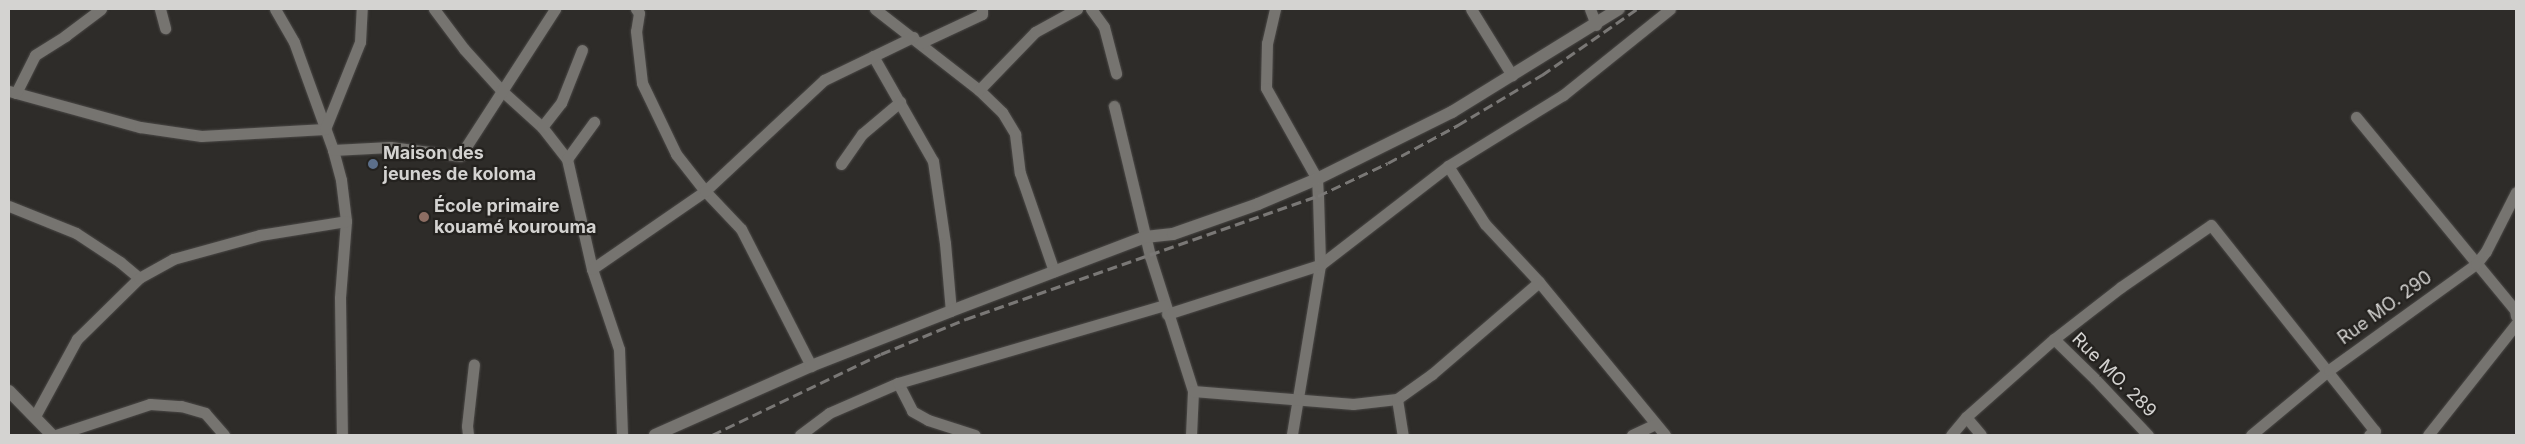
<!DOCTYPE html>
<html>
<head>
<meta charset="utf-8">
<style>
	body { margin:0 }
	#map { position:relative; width:2525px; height:444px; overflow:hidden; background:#2e2c29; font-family:Inter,sans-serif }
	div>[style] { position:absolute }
	.roads { filter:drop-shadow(0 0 1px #4b4947) drop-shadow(0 0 1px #4b4947) }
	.street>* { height:11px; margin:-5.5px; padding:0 5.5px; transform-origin:5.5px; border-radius:5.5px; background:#767470 }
	.secondary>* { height:12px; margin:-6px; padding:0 6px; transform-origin:6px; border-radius:6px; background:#767470 }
	.rail>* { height:3px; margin-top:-1.5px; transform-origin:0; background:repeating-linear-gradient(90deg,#7a7876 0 10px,transparent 0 15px) }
	.dots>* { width:14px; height:14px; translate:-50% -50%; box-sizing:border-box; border:2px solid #24221f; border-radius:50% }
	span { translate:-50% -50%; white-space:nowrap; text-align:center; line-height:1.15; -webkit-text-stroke:4.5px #24221f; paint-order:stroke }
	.poi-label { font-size:18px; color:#d4d3d1; font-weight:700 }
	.left { translate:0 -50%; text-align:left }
	.street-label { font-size:18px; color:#d4d3d1 }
	.frame { position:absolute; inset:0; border:10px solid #d4d3d1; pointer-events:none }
</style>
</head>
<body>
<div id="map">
	<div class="roads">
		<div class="street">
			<i style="left:160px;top:9px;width:20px;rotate:75deg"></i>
			<i style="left:275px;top:9px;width:38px;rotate:60deg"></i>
			<i style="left:294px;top:42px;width:115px;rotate:70.1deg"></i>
			<i style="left:333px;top:150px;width:31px;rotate:75deg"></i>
			<i style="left:341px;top:180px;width:41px;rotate:83deg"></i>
			<i style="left:346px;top:221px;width:77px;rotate:94.5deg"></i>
			<i style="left:340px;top:298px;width:137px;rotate:89.2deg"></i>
			<i style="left:434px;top:9px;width:50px;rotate:53.1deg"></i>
			<i style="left:464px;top:49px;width:55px;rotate:47.9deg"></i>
			<i style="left:501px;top:90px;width:55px;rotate:42.1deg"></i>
			<i style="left:542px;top:127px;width:41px;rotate:52deg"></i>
			<i style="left:567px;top:159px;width:113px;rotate:77.2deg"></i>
			<i style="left:592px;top:269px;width:84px;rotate:71.4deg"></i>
			<i style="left:619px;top:349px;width:86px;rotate:88deg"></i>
			<i style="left:636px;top:9px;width:5px;rotate:53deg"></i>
			<i style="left:639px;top:13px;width:18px;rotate:99deg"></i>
			<i style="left:636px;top:31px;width:52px;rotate:83.4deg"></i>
			<i style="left:642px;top:83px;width:79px;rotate:64.4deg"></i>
			<i style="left:676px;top:154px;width:47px;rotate:51.9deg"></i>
			<i style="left:705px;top:191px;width:52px;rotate:46.5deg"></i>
			<i style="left:741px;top:229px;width:154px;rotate:62.9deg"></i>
			<i style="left:875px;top:9px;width:132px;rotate:37.9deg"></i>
			<i style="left:979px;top:90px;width:32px;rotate:44deg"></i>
			<i style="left:1002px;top:112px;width:26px;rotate:59deg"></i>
			<i style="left:1015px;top:134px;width:39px;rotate:83deg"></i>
			<i style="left:1020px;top:173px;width:104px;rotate:70.9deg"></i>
			<i style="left:1091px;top:9px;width:22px;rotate:54deg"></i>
			<i style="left:1104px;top:27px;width:48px;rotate:75.4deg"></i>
			<i style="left:1275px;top:9px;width:35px;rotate:103deg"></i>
			<i style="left:1267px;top:43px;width:45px;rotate:91.3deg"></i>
			<i style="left:1266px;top:88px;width:104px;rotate:60.7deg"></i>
			<i style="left:1317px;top:179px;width:17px;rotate:87deg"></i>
			<i style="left:1318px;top:196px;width:69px;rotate:88.3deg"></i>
			<i style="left:1320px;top:265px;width:172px;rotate:99.4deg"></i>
			<i style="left:1471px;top:9px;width:78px;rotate:58.2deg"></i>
			<i style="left:1590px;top:9px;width:17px;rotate:69deg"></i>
			<i style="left:920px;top:43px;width:68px;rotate:-25.1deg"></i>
			<i style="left:982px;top:14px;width:5px;rotate:-90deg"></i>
			<i style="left:873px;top:56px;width:121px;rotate:60.3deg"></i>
			<i style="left:933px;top:161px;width:83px;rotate:81.7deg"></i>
			<i style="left:945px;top:243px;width:68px;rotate:85deg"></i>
			<i style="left:979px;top:90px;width:81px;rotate:-46deg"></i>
			<i style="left:1035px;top:32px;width:48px;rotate:-28.7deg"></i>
			<i style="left:9px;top:91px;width:136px;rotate:15.4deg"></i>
			<i style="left:140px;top:127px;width:62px;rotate:8.4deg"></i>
			<i style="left:201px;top:136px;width:124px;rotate:-3.2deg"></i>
			<i style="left:325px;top:129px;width:94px;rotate:-68.1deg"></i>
			<i style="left:360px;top:42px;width:33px;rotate:-87deg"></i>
			<i style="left:16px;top:93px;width:42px;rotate:-63.4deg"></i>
			<i style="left:35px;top:55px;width:36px;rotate:-32deg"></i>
			<i style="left:65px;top:36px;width:45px;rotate:-36.9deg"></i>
			<i style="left:1114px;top:106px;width:154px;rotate:76.5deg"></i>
			<i style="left:1150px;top:256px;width:142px;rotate:72.3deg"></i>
			<i style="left:1193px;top:391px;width:44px;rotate:92.6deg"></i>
			<i style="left:2356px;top:117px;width:250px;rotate:50.5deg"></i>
			<i style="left:2515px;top:310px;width:6px;rotate:81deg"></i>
			<i style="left:542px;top:127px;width:31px;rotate:-52deg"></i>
			<i style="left:561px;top:103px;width:57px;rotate:-68.4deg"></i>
			<i style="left:333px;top:150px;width:57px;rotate:-3deg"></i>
			<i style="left:390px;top:147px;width:71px;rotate:7.3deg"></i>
			<i style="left:460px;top:156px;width:175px;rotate:-57.1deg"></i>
			<i style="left:567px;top:159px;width:46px;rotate:-53.9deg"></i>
			<i style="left:841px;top:164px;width:37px;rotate:-55deg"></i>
			<i style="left:862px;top:134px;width:50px;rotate:-40.1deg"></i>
			<i style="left:1448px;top:166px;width:69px;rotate:57.5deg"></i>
			<i style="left:1485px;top:224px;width:79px;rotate:47deg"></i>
			<i style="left:1539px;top:282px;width:198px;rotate:50.5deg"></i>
			<i style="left:9px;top:206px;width:72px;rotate:21.9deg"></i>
			<i style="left:76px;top:233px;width:53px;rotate:33.4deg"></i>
			<i style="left:120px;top:262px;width:25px;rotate:40deg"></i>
			<i style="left:592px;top:269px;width:137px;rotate:-34.6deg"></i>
			<i style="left:705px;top:191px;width:163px;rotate:-43deg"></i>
			<i style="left:824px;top:80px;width:99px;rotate:-25.8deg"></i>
			<i style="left:1167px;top:314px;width:161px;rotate:-17.8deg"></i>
			<i style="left:1320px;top:265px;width:162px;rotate:-37.7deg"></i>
			<i style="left:1448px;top:166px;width:135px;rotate:-31.7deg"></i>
			<i style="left:1563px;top:95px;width:137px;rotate:-38.8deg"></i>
			<i style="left:2054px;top:339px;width:57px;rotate:44.3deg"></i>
			<i style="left:2095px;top:379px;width:77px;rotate:46.6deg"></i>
			<i style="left:898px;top:383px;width:31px;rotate:63deg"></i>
			<i style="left:912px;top:411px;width:18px;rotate:29deg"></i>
			<i style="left:928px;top:420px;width:49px;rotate:17.7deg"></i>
			<i style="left:1193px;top:391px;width:161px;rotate:4.6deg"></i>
			<i style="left:1353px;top:404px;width:44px;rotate:-6.5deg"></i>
			<i style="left:1397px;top:399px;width:43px;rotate:-35.5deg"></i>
			<i style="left:1432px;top:374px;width:141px;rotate:-40.7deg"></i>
			<i style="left:1397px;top:399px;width:36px;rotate:81deg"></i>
			<i style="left:35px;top:416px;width:88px;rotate:-61.4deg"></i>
			<i style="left:77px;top:339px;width:87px;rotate:-44.5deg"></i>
			<i style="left:139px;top:278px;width:39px;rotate:-29deg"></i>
			<i style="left:173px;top:259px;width:90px;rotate:-15.4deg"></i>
			<i style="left:260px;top:235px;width:87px;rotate:-9.2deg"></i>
			<i style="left:1966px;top:417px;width:23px;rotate:50deg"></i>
			<i style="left:56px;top:435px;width:99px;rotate:-18.3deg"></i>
			<i style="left:150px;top:404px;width:31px;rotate:4deg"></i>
			<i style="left:181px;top:406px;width:25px;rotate:16deg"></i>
			<i style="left:205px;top:413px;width:29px;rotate:49deg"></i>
			<i style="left:468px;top:435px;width:9px;rotate:-96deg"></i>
			<i style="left:467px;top:426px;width:62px;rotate:-83.6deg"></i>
			<i style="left:800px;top:435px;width:36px;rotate:-37deg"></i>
			<i style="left:829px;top:413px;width:75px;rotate:-23.5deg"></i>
			<i style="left:898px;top:383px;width:277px;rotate:-16.3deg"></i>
			<i style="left:1632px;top:435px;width:26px;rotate:-25deg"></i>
			<i style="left:1951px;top:435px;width:23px;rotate:-50deg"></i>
			<i style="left:1966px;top:417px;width:118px;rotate:-41.6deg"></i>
			<i style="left:2054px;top:339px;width:85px;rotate:-37.8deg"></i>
			<i style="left:2121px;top:287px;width:109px;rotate:-34.6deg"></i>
			<i style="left:2211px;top:225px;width:263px;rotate:51.5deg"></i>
			<i style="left:2375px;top:431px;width:7px;rotate:146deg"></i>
			<i style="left:2251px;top:435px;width:102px;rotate:-39.8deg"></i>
			<i style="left:2329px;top:370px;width:181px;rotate:-35.8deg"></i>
			<i style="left:2476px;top:264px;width:16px;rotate:-52deg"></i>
			<i style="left:2486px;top:251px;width:66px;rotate:-63deg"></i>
			<i style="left:2428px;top:435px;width:142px;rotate:-51.6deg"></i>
		</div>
		<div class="secondary">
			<i style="left:9px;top:391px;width:62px;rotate:45.7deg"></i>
			<i style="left:655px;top:435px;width:171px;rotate:-23.9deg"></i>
			<i style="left:811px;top:366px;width:150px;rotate:-21.4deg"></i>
			<i style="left:951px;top:311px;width:208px;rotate:-20.9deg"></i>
			<i style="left:1145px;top:237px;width:28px;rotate:-6deg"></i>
			<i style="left:1173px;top:234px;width:90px;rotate:-19.4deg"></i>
			<i style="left:1258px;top:204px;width:64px;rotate:-23deg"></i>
			<i style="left:1317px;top:179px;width:151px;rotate:-26.4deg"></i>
			<i style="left:1452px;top:112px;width:196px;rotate:-31.7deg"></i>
		</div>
	</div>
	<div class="rail">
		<i style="left:712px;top:435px;width:187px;rotate:-25.6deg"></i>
		<i style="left:881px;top:354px;width:92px;rotate:-22.4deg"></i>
		<i style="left:966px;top:319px;width:373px;rotate:-19.3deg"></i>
		<i style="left:1318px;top:196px;width:77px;rotate:-25.2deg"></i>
		<i style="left:1388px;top:163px;width:80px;rotate:-28.5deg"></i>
		<i style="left:1458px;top:125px;width:98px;rotate:-30.8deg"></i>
		<i style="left:1542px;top:75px;width:116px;rotate:-34.8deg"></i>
	</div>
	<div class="dots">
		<i style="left:373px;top:164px;background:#5c6f8a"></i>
		<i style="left:424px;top:217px;background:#8d6e63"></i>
	</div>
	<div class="poi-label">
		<span class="left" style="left:383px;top:164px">Maison des<br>jeunes de koloma</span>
		<span class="left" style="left:434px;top:217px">École primaire<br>kouamé kourouma</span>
	</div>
	<div class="street-label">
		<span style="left:2385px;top:308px;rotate:-36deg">Rue MO. 290</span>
		<span style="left:2114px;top:375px;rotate:45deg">Rue MO. 289</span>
	</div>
	<div class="frame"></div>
</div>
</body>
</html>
